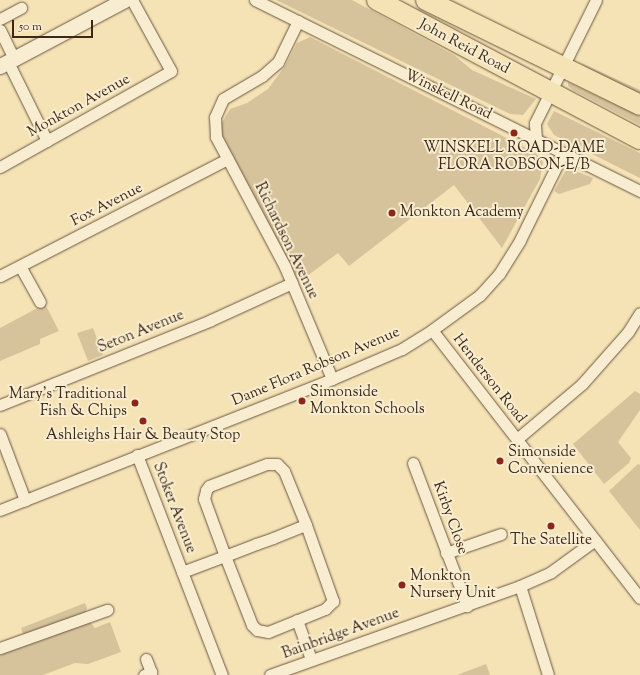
<!DOCTYPE html>
<html>
<head>
<meta charset="utf-8">
<style>
	body { margin:0 }
	#map { position:relative; width:640px; height:675px; overflow:hidden; background:#f5e3b6; font-family:"Sorts Mill Goudy",serif }
	div>[style] { position:absolute }
	.green>* { inset:0; background:#d6c39b }
	.roads { filter:drop-shadow(0 0 1px #6b5640) drop-shadow(0 0 1px #6b5640) }
	.street>* { height:11px; margin:-5.5px; padding:0 5.5px; transform-origin:5.5px; border-radius:5.5px; background:#f8edd0 }
	.secondary>* { height:15px; margin:-7.5px; padding:0 7.5px; transform-origin:7.5px; border-radius:7.5px; background:#f8edd0 }
	.highway>* { height:20px; margin:-10px; padding:0 10px; transform-origin:10px; border-radius:10px; background:#f5e3b6 }
	.dots>* { width:11px; height:11px; translate:-50% -50%; box-sizing:border-box; border:2px solid #f8edd0; border-radius:50% }
	span { translate:-50% -50%; white-space:nowrap; text-align:center; line-height:1.15; -webkit-text-stroke:4px #f8edd0; paint-order:stroke }
	.street-label { font-size:15px; color:#3d2718 }
	.poi-label { font-size:15px; color:#3d2718 }
	.left { translate:0 -50%; text-align:left }
	.right { translate:-100% -50%; text-align:right }
	.scale { position:absolute; left:12px; top:20px; width:81px; height:18px; box-sizing:border-box; border:2px solid #3d2718; border-top:0; padding-left:5px; font-size:12px; line-height:14px; white-space:nowrap; color:#3d2718; -webkit-text-stroke:3px #f8edd0; paint-order:stroke }
</style>
</head>
<body>
<div id="map">
	<div class="green">
		<i style="clip-path:polygon(276px 0,352px 0,454px 55px,472px 70px,536px 99px,523px 115px,510px 114px)"></i>
		<i style="clip-path:polygon(310px 37px,536px 153px,543px 162px,540px 179px,502px 248px,454px 185px,349px 266px,338px 253px,299px 282px,221px 133px,221px 124px,230px 109px,247px 103px,268px 89px,285px 66px,297px 43px)"></i>
		<i style="clip-path:polygon(581px 63px,640px 90px,640px 95px,595px 74px)"></i>
		<i style="clip-path:polygon(568px 82px,640px 116px,640px 125px,573px 90px,568px 86px)"></i>
		<i style="clip-path:polygon(554px 111px,640px 153px,640px 178px,554px 135px,547px 124px)"></i>
		<i style="clip-path:polygon(566px 170px,573px 170px,593px 178px,590px 184px,559px 194px,554px 191px)"></i>
		<i style="clip-path:polygon(45px 304px,59px 331px,40px 339px,40px 344px,0 361px,0 328px)"></i>
		<i style="clip-path:polygon(93px 328px,103px 355px,88px 361px,77px 333px)"></i>
		<i style="clip-path:polygon(635px 391px,640px 394px,640px 410px,618px 442px,631px 458px,629px 463px,604px 484px,573px 444px)"></i>
		<i style="clip-path:polygon(638px 464px,640px 465px,640px 530px,609px 491px)"></i>
		<i style="clip-path:polygon(85px 603px,87px 608px,85px 614px,24px 637px,21px 628px)"></i>
		<i style="clip-path:polygon(90px 622px,95px 628px,110px 622px,121px 652px,88px 664px,75px 663px,43px 675px,0 675px,0 655px)"></i>
		<i style="clip-path:polygon(486px 664px,490px 675px,457px 675px)"></i>
	</div>
	<div class="roads">
		<div class="street">
			<i style="left:255px;top:0;width:430px;rotate:26.4deg"></i>
			<i style="left:0;top:19px;width:24px;rotate:-28deg"></i>
			<i style="left:298px;top:21px;width:46px;rotate:116deg"></i>
			<i style="left:278px;top:62px;width:21px;rotate:139deg"></i>
			<i style="left:262px;top:76px;width:45px;rotate:149.5deg"></i>
			<i style="left:223px;top:99px;width:20px;rotate:114deg"></i>
			<i style="left:215px;top:117px;width:20px;rotate:87deg"></i>
			<i style="left:216px;top:137px;width:147px;rotate:62deg"></i>
			<i style="left:285px;top:267px;width:121px;rotate:67.2deg"></i>
			<i style="left:0;top:30px;width:32px;rotate:64deg"></i>
			<i style="left:8px;top:62px;width:88px;rotate:63.7deg"></i>
			<i style="left:536px;top:139px;width:16px;rotate:-94deg"></i>
			<i style="left:535px;top:123px;width:137px;rotate:-63.6deg"></i>
			<i style="left:0;top:167px;width:196px;rotate:-29.3deg"></i>
			<i style="left:171px;top:71px;width:81px;rotate:-118.8deg"></i>
			<i style="left:20px;top:266px;width:41px;rotate:60.9deg"></i>
			<i style="left:0;top:276px;width:256px;rotate:-27.2deg"></i>
			<i style="left:432px;top:330px;width:339px;rotate:52.2deg"></i>
			<i style="left:0;top:405px;width:227px;rotate:-21.9deg"></i>
			<i style="left:211px;top:320px;width:89px;rotate:-24.6deg"></i>
			<i style="left:0;top:434px;width:71px;rotate:69.3deg"></i>
			<i style="left:517px;top:439px;width:85px;rotate:-40.2deg"></i>
			<i style="left:582px;top:384px;width:69px;rotate:-48.5deg"></i>
			<i style="left:628px;top:332px;width:22px;rotate:-58deg"></i>
			<i style="left:137px;top:455px;width:236px;rotate:68.9deg"></i>
			<i style="left:413px;top:463px;width:153px;rotate:69.3deg"></i>
			<i style="left:0;top:510px;width:357px;rotate:-21.5deg"></i>
			<i style="left:332px;top:379px;width:76px;rotate:-23.2deg"></i>
			<i style="left:402px;top:349px;width:36px;rotate:-32deg"></i>
			<i style="left:432px;top:330px;width:59px;rotate:-36.1deg"></i>
			<i style="left:480px;top:295px;width:28px;rotate:-48deg"></i>
			<i style="left:499px;top:274px;width:40px;rotate:-58deg"></i>
			<i style="left:520px;top:240px;width:97px;rotate:-63.7deg"></i>
			<i style="left:446px;top:553px;width:58px;rotate:-19.1deg"></i>
			<i style="left:182px;top:572px;width:46px;rotate:-20.4deg"></i>
			<i style="left:225px;top:556px;width:33px;rotate:-21deg"></i>
			<i style="left:256px;top:544px;width:18px;rotate:-19deg"></i>
			<i style="left:273px;top:538px;width:35px;rotate:-22deg"></i>
			<i style="left:306px;top:525px;width:81px;rotate:70.4deg"></i>
			<i style="left:333px;top:601px;width:11px;rotate:135deg"></i>
			<i style="left:325px;top:609px;width:61px;rotate:158deg"></i>
			<i style="left:268px;top:632px;width:11px;rotate:-170deg"></i>
			<i style="left:257px;top:630px;width:7px;rotate:-135deg"></i>
			<i style="left:252px;top:625px;width:74px;rotate:-111.4deg"></i>
			<i style="left:225px;top:556px;width:61px;rotate:-110.2deg"></i>
			<i style="left:204px;top:499px;width:9px;rotate:-77deg"></i>
			<i style="left:206px;top:490px;width:5px;rotate:-53deg"></i>
			<i style="left:209px;top:486px;width:62px;rotate:-20.8deg"></i>
			<i style="left:267px;top:464px;width:10px"></i>
			<i style="left:277px;top:464px;width:10px;rotate:45deg"></i>
			<i style="left:284px;top:471px;width:58px;rotate:67.8deg"></i>
			<i style="left:520px;top:586px;width:93px;rotate:72.5deg"></i>
			<i style="left:297px;top:620px;width:41px;rotate:70.3deg"></i>
			<i style="left:0;top:648px;width:114px;rotate:-19.6deg"></i>
			<i style="left:144px;top:675px;width:8px;rotate:-23deg"></i>
			<i style="left:151px;top:672px;width:14px;rotate:-111deg"></i>
			<i style="left:270px;top:675px;width:265px;rotate:-19.6deg"></i>
			<i style="left:520px;top:586px;width:34px;rotate:-24deg"></i>
			<i style="left:551px;top:572px;width:54px;rotate:-36deg"></i>
		</div>
		<div class="secondary">
			<i style="left:0;top:66px;width:140px;rotate:-28deg"></i>
		</div>
		<div class="highway">
			<i style="left:377px;top:0;width:297px;rotate:27.9deg"></i>
			<i style="left:426px;top:0;width:238px;rotate:26.1deg"></i>
		</div>
	</div>
	<div class="dots">
		<i style="left:514px;top:133px;background:#8f2418"></i>
		<i style="left:392px;top:213px;background:#8f2418"></i>
		<i style="left:302px;top:401px;background:#8f2418"></i>
		<i style="left:135px;top:403px;background:#8f2418"></i>
		<i style="left:143px;top:421px;background:#8f2418"></i>
		<i style="left:500px;top:461px;background:#8f2418"></i>
		<i style="left:551px;top:526px;background:#8f2418"></i>
		<i style="left:402px;top:585px;background:#8f2418"></i>
	</div>
	<div class="street-label">
		<span style="left:464px;top:47px;rotate:28deg">John Reid Road</span>
		<span style="left:448px;top:95px;rotate:26deg">Winskell Road</span>
		<span style="left:79px;top:106px;rotate:-29deg">Monkton Avenue</span>
		<span style="left:107px;top:205px;rotate:-27deg">Fox Avenue</span>
		<span style="left:286px;top:241px;rotate:64deg">Richardson Avenue</span>
		<span style="left:141px;top:332px;rotate:-22deg">Seton Avenue</span>
		<span style="left:316px;top:367px;rotate:-23deg">Dame Flora Robson Avenue</span>
		<span style="left:489px;top:379px;rotate:52deg">Henderson Road</span>
		<span style="left:174px;top:508px;rotate:69deg">Stoker Avenue</span>
		<span style="left:450px;top:518px;rotate:70deg">Kirby Close</span>
		<span style="left:341px;top:634px;rotate:-20deg">Bainbridge Avenue</span>
	</div>
	<div class="poi-label">
		<span style="left:514px;top:157px">WINSKELL ROAD-DAME<br>FLORA ROBSON-E/B</span>
		<span class="left" style="left:400px;top:213px">Monkton Academy</span>
		<span class="left" style="left:310px;top:401px">Simonside<br>Monkton Schools</span>
		<span class="right" style="left:127px;top:403px">Mary's Traditional<br>Fish &amp; Chips</span>
		<span style="left:143px;top:436px">Ashleighs Hair &amp; Beauty Stop</span>
		<span class="left" style="left:508px;top:461px">Simonside<br>Convenience</span>
		<span style="left:551px;top:541px">The Satellite</span>
		<span class="left" style="left:410px;top:585px">Monkton<br>Nursery Unit</span>
	</div>
	<div class="scale">50 m</div>
</div>
</body>
</html>
